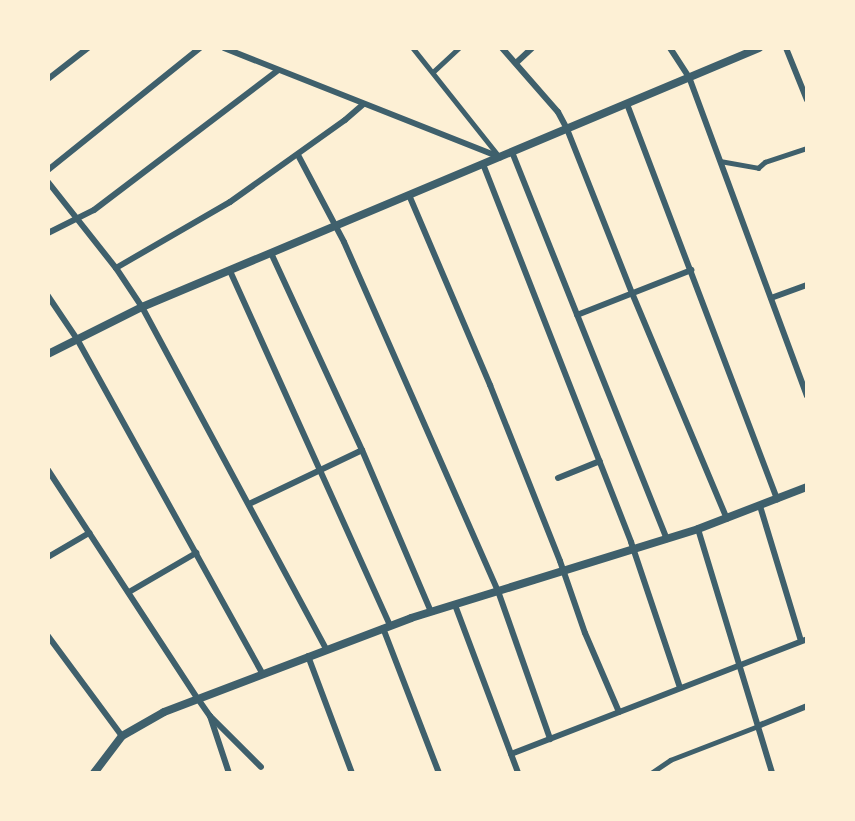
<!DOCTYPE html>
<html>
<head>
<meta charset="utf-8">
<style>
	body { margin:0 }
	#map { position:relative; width:855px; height:821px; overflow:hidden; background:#fdf0d5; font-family:"Nunito Sans",sans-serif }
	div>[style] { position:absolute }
	.pedestrian>* { height:4.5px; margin:-2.25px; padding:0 2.25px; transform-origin:2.25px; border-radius:2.25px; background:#3f606c }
	.minor>* { height:6px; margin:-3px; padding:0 3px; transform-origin:3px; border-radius:3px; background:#3f606c }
	.tertiary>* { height:8px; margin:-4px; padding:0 4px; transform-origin:4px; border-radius:4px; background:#3f606c }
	span { translate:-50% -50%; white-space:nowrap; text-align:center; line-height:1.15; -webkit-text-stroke:5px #fdf0d5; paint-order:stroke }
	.frame { position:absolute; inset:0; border:50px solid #fdf0d5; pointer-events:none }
</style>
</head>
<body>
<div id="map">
	<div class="pedestrian">
		<i style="left:413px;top:48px;width:137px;rotate:51.5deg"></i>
		<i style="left:433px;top:72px;width:35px;rotate:-43deg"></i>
		<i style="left:720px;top:161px;width:39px;rotate:10deg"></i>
		<i style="left:758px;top:168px;width:9px;rotate:-41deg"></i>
		<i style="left:765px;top:162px;width:44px;rotate:-18.4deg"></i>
		<i style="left:651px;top:773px;width:23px;rotate:-34deg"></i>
		<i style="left:670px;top:760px;width:94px;rotate:-21.1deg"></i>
	</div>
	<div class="minor">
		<i style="left:224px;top:48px;width:297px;rotate:21.6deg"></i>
		<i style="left:502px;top:48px;width:85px;rotate:48.8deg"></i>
		<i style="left:558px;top:112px;width:19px;rotate:62deg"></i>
		<i style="left:567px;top:129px;width:176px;rotate:68.4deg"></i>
		<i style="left:632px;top:293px;width:245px;rotate:67.2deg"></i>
		<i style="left:670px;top:48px;width:35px;rotate:57deg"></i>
		<i style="left:689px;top:77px;width:340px;rotate:69.7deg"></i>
		<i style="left:786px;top:48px;width:56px;rotate:68deg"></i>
		<i style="left:516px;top:63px;width:22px;rotate:-43deg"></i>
		<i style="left:48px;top:79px;width:51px;rotate:-37.8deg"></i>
		<i style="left:627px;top:104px;width:423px;rotate:69.2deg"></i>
		<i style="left:512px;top:152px;width:417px;rotate:68.2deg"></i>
		<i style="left:298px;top:155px;width:98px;rotate:62.1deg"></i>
		<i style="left:344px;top:242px;width:381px;rotate:66.2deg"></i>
		<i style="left:498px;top:591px;width:157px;rotate:70.6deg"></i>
		<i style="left:483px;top:164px;width:406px;rotate:68.6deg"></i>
		<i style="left:631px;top:542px;width:154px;rotate:71.4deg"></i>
		<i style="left:48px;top:170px;width:195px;rotate:-38.8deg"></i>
		<i style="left:48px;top:182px;width:110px;rotate:51.7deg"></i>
		<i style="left:116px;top:268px;width:47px;rotate:56.3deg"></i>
		<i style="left:142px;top:307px;width:388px;rotate:61.7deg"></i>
		<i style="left:409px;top:195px;width:207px;rotate:66.9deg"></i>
		<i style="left:490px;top:385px;width:189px;rotate:68.3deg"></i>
		<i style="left:560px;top:561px;width:76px;rotate:70.9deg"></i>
		<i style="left:585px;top:633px;width:86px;rotate:66.7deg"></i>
		<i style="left:48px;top:233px;width:51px;rotate:-26.6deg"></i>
		<i style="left:94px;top:210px;width:230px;rotate:-37.2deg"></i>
		<i style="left:271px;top:253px;width:217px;rotate:65.2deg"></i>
		<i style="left:362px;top:450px;width:176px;rotate:66.9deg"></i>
		<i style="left:116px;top:268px;width:132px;rotate:-30.1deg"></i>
		<i style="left:230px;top:202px;width:141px;rotate:-35.5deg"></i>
		<i style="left:345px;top:120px;width:23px;rotate:-41deg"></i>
		<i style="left:230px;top:271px;width:388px;rotate:65.7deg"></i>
		<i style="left:48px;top:296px;width:52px;rotate:56deg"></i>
		<i style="left:77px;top:339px;width:383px;rotate:61deg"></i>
		<i style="left:771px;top:298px;width:38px;rotate:-20deg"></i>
		<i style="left:577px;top:315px;width:123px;rotate:-21.5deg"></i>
		<i style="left:48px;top:470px;width:274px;rotate:56.8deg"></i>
		<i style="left:198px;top:699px;width:21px;rotate:55deg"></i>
		<i style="left:210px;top:716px;width:72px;rotate:45deg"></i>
		<i style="left:558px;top:478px;width:45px;rotate:-22deg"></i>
		<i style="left:249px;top:504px;width:125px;rotate:-25.5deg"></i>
		<i style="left:760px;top:506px;width:141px;rotate:73.1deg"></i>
		<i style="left:698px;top:529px;width:255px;rotate:73.1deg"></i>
		<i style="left:48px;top:557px;width:48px;rotate:-30.3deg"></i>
		<i style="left:129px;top:592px;width:78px;rotate:-30.2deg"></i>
		<i style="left:455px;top:605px;width:179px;rotate:69.4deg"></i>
		<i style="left:383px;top:628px;width:155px;rotate:68.9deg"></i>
		<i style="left:48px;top:636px;width:124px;rotate:53.5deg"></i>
		<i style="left:308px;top:656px;width:125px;rotate:69.4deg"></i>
		<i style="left:210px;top:716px;width:60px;rotate:71.6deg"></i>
		<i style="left:758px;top:726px;width:53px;rotate:-22.2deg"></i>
		<i style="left:511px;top:754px;width:318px;rotate:-21.2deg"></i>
	</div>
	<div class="tertiary">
		<i style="left:48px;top:354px;width:105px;rotate:-26.6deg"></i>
		<i style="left:142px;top:307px;width:669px;rotate:-22.77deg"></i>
		<i style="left:94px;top:773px;width:46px;rotate:-52.9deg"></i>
		<i style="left:122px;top:736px;width:48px;rotate:-29.7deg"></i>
		<i style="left:164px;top:712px;width:264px;rotate:-20.8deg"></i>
		<i style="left:411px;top:618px;width:300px;rotate:-17.2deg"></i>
		<i style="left:698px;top:529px;width:117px;rotate:-21.1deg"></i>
	</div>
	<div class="frame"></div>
</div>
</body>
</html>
